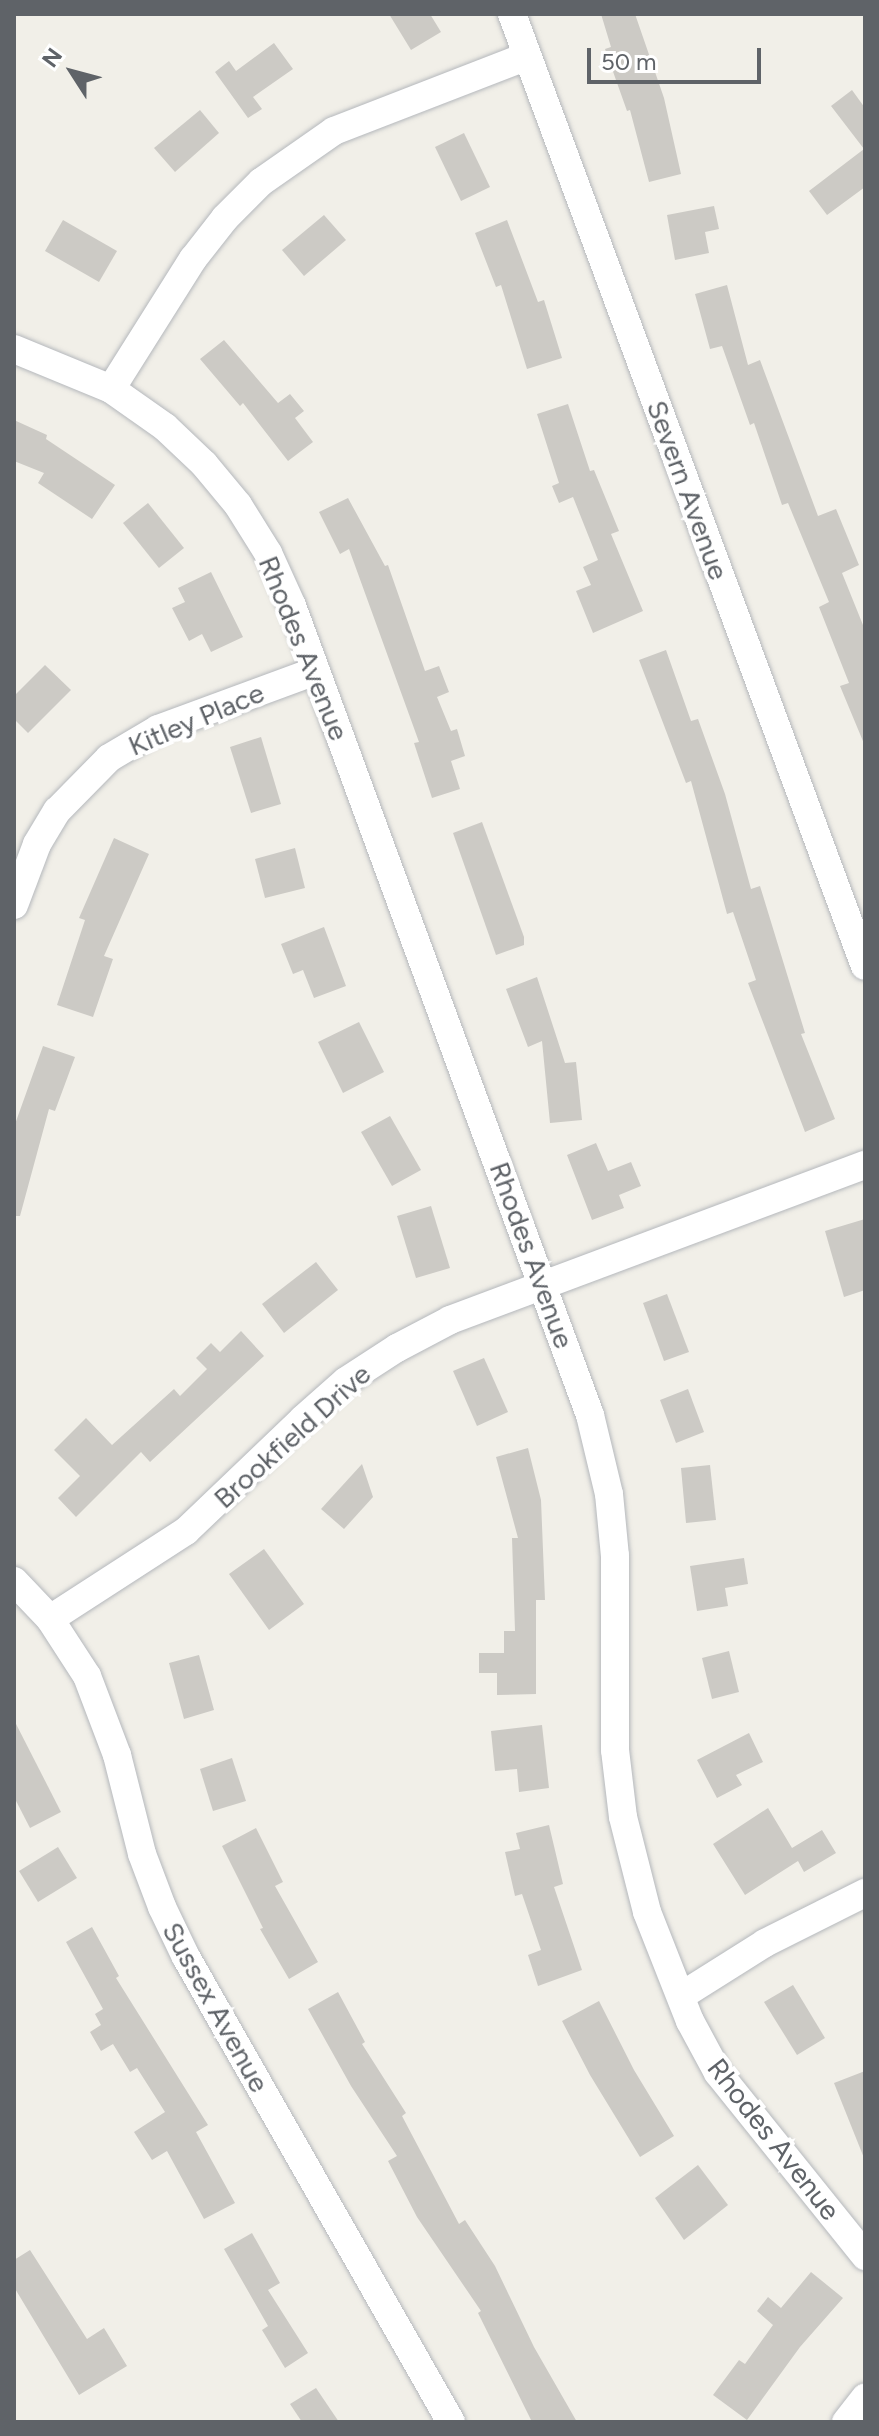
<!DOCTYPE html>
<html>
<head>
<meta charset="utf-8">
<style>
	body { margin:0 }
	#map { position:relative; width:879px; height:2436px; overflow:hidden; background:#f1efe8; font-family:Figtree,sans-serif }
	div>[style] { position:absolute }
	.building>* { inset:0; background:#cccac5 }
	.roads { filter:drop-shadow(0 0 2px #b5b8bc) drop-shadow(0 0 2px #b5b8bc) }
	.street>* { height:28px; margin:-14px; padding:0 14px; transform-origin:14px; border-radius:14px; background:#fff }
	span { translate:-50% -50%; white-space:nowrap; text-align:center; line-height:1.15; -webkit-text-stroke:8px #fff; paint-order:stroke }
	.street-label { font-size:28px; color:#5f6368 }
	.frame { position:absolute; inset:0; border:16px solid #5f6368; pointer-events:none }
	.north { position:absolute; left:32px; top:32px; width:80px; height:80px; -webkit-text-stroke:6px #fff; paint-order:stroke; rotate:306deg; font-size:22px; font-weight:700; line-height:32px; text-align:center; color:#5f6368 }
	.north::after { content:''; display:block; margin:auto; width:28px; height:36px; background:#5f6368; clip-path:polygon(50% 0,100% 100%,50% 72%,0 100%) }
	.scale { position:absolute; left:587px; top:48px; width:174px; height:36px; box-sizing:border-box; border:4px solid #5f6368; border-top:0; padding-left:10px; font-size:24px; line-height:28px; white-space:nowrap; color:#5f6368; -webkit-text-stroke:6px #fff; paint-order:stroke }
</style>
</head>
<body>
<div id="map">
	<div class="building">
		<i style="clip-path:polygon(389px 14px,430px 14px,441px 32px,411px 50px)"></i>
		<i style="clip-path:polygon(601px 14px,635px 14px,664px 98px,681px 174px,649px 182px,630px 110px,627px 111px,605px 49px,611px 47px)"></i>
		<i style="clip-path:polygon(274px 43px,293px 69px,253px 97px,262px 109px,248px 118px,215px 72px,229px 61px,236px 71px)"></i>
		<i style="clip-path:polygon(852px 90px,865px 108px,865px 187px,827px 215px,809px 191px,864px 149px,831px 106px)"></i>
		<i style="clip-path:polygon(200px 110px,219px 133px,175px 172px,154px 148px)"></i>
		<i style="clip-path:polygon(464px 133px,490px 187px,461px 201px,435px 147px)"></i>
		<i style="clip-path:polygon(714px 206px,719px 229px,705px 232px,709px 253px,675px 260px,667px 215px)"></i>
		<i style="clip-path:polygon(324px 215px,346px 240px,304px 276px,282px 250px)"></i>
		<i style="clip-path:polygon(63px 220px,117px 251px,99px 282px,45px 251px)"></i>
		<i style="clip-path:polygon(507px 220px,538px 302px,544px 300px,562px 358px,527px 369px,501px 285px,496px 287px,475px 233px)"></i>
		<i style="clip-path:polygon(727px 285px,748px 365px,760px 360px,818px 516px,836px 509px,859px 565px,842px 573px,865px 630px,865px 746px,840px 686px,849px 683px,819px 607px,829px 602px,788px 503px,782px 505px,754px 423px,750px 425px,722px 346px,710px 349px,695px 294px)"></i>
		<i style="clip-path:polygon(224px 340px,278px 403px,290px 394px,304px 411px,295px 418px,313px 442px,288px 461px,243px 403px,240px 406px,200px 359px)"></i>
		<i style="clip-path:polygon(568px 404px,590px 471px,594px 470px,619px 531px,611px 534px,643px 611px,593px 633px,576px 591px,591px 585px,583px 567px,598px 560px,573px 497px,559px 503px,552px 486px,559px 483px,537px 414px)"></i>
		<i style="clip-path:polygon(14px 420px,47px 435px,46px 439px,115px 485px,92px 519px,38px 483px,44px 473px,14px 461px)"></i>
		<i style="clip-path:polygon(348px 498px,385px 566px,388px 565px,425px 671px,439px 666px,449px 692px,437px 697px,451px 731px,457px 729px,465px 756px,451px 761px,460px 789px,432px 798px,414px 743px,419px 742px,349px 549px,340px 554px,319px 512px)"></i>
		<i style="clip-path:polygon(148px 503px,184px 548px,159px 568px,123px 523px)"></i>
		<i style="clip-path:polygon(211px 572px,243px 637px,211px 652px,202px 634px,189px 641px,172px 608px,185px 602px,178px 588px)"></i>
		<i style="clip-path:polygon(666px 650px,691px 721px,698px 719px,725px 794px,751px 889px,760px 886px,805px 1033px,801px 1034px,835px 1119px,805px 1132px,748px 983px,756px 980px,733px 912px,727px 914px,691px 781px,686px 783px,639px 660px)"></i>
		<i style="clip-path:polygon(45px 665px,71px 690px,28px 733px,14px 719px,14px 696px)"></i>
		<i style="clip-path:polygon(261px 737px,281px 804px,251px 813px,230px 747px)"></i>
		<i style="clip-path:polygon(482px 822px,524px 937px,524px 945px,496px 955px,453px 833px)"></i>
		<i style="clip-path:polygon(114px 838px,149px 854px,104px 956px,113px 959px,93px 1017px,57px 1005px,85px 920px,79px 918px)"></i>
		<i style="clip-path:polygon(295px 848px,305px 888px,265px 898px,255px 859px)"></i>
		<i style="clip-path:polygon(324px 927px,346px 986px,314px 998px,303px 970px,293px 974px,281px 944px)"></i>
		<i style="clip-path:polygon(537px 977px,565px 1063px,576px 1062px,582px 1120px,550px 1123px,542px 1041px,528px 1047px,506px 989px)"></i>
		<i style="clip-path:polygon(359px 1022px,384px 1072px,343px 1093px,318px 1042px)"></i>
		<i style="clip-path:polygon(43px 1046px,75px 1057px,55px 1111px,49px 1109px,20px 1216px,14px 1216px,14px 1127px)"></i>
		<i style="clip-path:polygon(390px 1116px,421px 1170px,392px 1186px,361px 1132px)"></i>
		<i style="clip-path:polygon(596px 1143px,608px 1171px,631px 1162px,641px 1186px,619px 1195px,624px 1208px,592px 1220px,567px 1155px)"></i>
		<i style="clip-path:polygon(431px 1206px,450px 1268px,416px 1278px,397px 1216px)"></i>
		<i style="clip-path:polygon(865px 1219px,865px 1290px,844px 1297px,825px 1231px)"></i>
		<i style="clip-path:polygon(316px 1262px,338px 1290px,284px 1333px,262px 1304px)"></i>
		<i style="clip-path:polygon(667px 1294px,689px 1352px,664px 1361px,643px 1303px)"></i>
		<i style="clip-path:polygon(241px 1331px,264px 1356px,150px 1462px,141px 1452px,76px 1517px,58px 1498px,80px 1476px,54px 1450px,86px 1418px,112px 1445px,174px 1389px,180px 1396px,207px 1369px,196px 1358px,211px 1343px,220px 1352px)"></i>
		<i style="clip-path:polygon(484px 1358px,508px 1412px,477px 1426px,453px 1371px)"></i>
		<i style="clip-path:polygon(688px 1389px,704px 1432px,676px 1443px,660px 1400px)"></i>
		<i style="clip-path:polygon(528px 1448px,541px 1500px,545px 1600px,536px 1600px,536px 1694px,497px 1695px,497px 1673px,479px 1673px,479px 1653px,504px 1653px,504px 1631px,515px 1631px,512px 1538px,518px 1538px,496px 1457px)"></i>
		<i style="clip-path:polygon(362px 1464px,373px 1497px,344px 1529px,321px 1509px)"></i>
		<i style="clip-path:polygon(710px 1465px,716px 1520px,686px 1523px,681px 1468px)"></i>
		<i style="clip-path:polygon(264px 1549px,304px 1604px,269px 1630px,229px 1574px)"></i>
		<i style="clip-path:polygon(744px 1558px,748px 1584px,725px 1588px,728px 1606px,697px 1611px,690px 1566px)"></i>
		<i style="clip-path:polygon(729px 1651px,739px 1692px,712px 1699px,702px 1658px)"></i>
		<i style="clip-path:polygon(199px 1655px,214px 1710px,184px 1719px,169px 1663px)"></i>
		<i style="clip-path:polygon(14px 1720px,61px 1812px,30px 1828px,14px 1797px)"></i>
		<i style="clip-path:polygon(542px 1725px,549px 1788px,519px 1792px,517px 1769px,495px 1771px,491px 1731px)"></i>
		<i style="clip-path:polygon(749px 1733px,763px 1762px,736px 1775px,742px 1785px,717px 1798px,697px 1760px)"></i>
		<i style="clip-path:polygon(232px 1758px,246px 1801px,213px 1811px,200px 1769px)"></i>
		<i style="clip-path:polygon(768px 1808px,792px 1848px,822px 1830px,836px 1853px,804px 1872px,798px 1861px,745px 1895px,713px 1844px)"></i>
		<i style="clip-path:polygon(549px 1825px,563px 1884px,554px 1887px,582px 1970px,538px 1986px,528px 1955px,541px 1950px,522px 1894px,515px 1896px,505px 1852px,520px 1849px,516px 1833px)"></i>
		<i style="clip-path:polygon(256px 1828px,283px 1882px,275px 1886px,318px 1962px,289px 1979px,260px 1929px,263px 1928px,222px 1846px)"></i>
		<i style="clip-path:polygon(58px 1847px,77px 1878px,38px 1902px,19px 1871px)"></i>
		<i style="clip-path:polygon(92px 1927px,119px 1976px,116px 1978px,208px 2125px,196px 2132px,235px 2203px,204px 2219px,167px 2151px,152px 2160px,134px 2132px,165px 2112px,137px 2068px,130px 2072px,113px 2044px,101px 2051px,90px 2032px,101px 2025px,95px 2014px,103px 2009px,66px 1942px)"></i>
		<i style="clip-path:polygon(793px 1985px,825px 2038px,797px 2055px,764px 2002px)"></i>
		<i style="clip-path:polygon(338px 1992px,365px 2042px,362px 2044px,406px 2113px,402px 2116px,459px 2224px,465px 2220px,495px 2266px,534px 2347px,577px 2422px,532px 2422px,478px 2313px,481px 2311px,417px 2217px,388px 2161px,397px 2156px,351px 2086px,308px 2009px)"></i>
		<i style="clip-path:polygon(599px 2001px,634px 2070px,674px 2136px,640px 2157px,590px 2075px,562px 2021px)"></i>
		<i style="clip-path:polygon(865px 2071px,865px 2158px,864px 2158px,834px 2083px)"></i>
		<i style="clip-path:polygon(698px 2165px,728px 2205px,684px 2240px,655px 2198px)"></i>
		<i style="clip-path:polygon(252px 2233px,280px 2283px,268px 2290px,308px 2353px,285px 2368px,262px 2330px,268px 2326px,224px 2249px)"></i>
		<i style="clip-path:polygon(30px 2250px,87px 2339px,104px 2328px,127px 2366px,79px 2395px,14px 2287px,14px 2260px)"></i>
		<i style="clip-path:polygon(811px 2272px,843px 2298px,800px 2347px,747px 2420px,713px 2395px,739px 2360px,745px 2364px,773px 2325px,757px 2311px,768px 2297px,781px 2308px)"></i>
		<i style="clip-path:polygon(316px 2388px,339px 2422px,302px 2422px,290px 2404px)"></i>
	</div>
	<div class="roads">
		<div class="street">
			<i style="left:512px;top:14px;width:1015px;rotate:69.66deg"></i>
			<i style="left:14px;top:349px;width:105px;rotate:22.4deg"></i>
			<i style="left:111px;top:389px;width:66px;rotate:35.1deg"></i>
			<i style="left:165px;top:427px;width:54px;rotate:43.5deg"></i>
			<i style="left:204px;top:464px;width:53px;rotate:50.3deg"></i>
			<i style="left:238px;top:505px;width:57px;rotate:58deg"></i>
			<i style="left:268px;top:553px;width:58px;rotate:65.6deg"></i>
			<i style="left:292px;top:606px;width:862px;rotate:69.78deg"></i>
			<i style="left:590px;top:1415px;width:81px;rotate:76.5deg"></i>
			<i style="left:609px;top:1494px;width:62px;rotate:84.5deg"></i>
			<i style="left:615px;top:1556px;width:194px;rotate:90deg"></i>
			<i style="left:615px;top:1750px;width:67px;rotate:83.2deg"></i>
			<i style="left:623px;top:1817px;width:98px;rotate:75.8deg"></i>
			<i style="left:647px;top:1912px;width:117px;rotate:68.5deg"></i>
			<i style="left:690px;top:2021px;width:59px;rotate:61.7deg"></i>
			<i style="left:718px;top:2073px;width:235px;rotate:51.2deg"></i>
			<i style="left:111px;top:389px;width:154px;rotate:-57.8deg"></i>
			<i style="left:193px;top:259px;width:52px;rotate:-52deg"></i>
			<i style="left:225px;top:218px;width:51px;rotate:-45deg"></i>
			<i style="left:261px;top:182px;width:89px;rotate:-34.9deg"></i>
			<i style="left:334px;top:131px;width:207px;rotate:-21.2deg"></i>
			<i style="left:14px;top:905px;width:65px;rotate:-69.3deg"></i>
			<i style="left:37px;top:844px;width:39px;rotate:-59deg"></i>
			<i style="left:57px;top:811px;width:74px;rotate:-45.5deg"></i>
			<i style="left:109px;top:758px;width:57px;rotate:-30.6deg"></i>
			<i style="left:158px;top:729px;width:168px;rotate:-20.2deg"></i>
			<i style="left:14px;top:1581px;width:52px;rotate:46.5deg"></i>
			<i style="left:50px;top:1619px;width:68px;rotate:57deg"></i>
			<i style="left:87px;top:1676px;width:85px;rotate:69.2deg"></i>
			<i style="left:117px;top:1755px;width:102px;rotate:75.8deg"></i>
			<i style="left:142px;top:1854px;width:57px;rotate:69.3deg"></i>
			<i style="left:162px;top:1907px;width:55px;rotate:64.4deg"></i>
			<i style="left:186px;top:1957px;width:535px;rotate:60.32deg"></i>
			<i style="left:50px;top:1619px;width:162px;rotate:-32.9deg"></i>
			<i style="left:186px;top:1531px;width:162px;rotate:-43.7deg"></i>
			<i style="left:303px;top:1419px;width:57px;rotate:-41.5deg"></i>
			<i style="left:346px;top:1381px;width:61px;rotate:-32.9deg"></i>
			<i style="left:397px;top:1348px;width:60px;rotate:-27.8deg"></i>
			<i style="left:450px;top:1320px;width:443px;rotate:-20.5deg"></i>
			<i style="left:681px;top:1996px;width:99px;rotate:-32.2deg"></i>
			<i style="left:765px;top:1943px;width:112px;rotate:-26.6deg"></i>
			<i style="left:846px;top:2422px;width:31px;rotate:-52deg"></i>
		</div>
	</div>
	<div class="street-label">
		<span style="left:688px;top:490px;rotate:70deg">Severn Avenue</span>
		<span style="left:304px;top:648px;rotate:68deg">Rhodes Avenue</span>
		<span style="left:196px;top:719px;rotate:-23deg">Kitley Place</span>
		<span style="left:532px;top:1255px;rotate:70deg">Rhodes Avenue</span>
		<span style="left:292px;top:1436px;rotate:-42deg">Brookfield Drive</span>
		<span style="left:216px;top:2007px;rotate:61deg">Sussex Avenue</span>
		<span style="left:774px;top:2139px;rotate:52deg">Rhodes Avenue</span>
	</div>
	<div class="frame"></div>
	<div class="north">N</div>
	<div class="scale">50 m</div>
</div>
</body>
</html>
